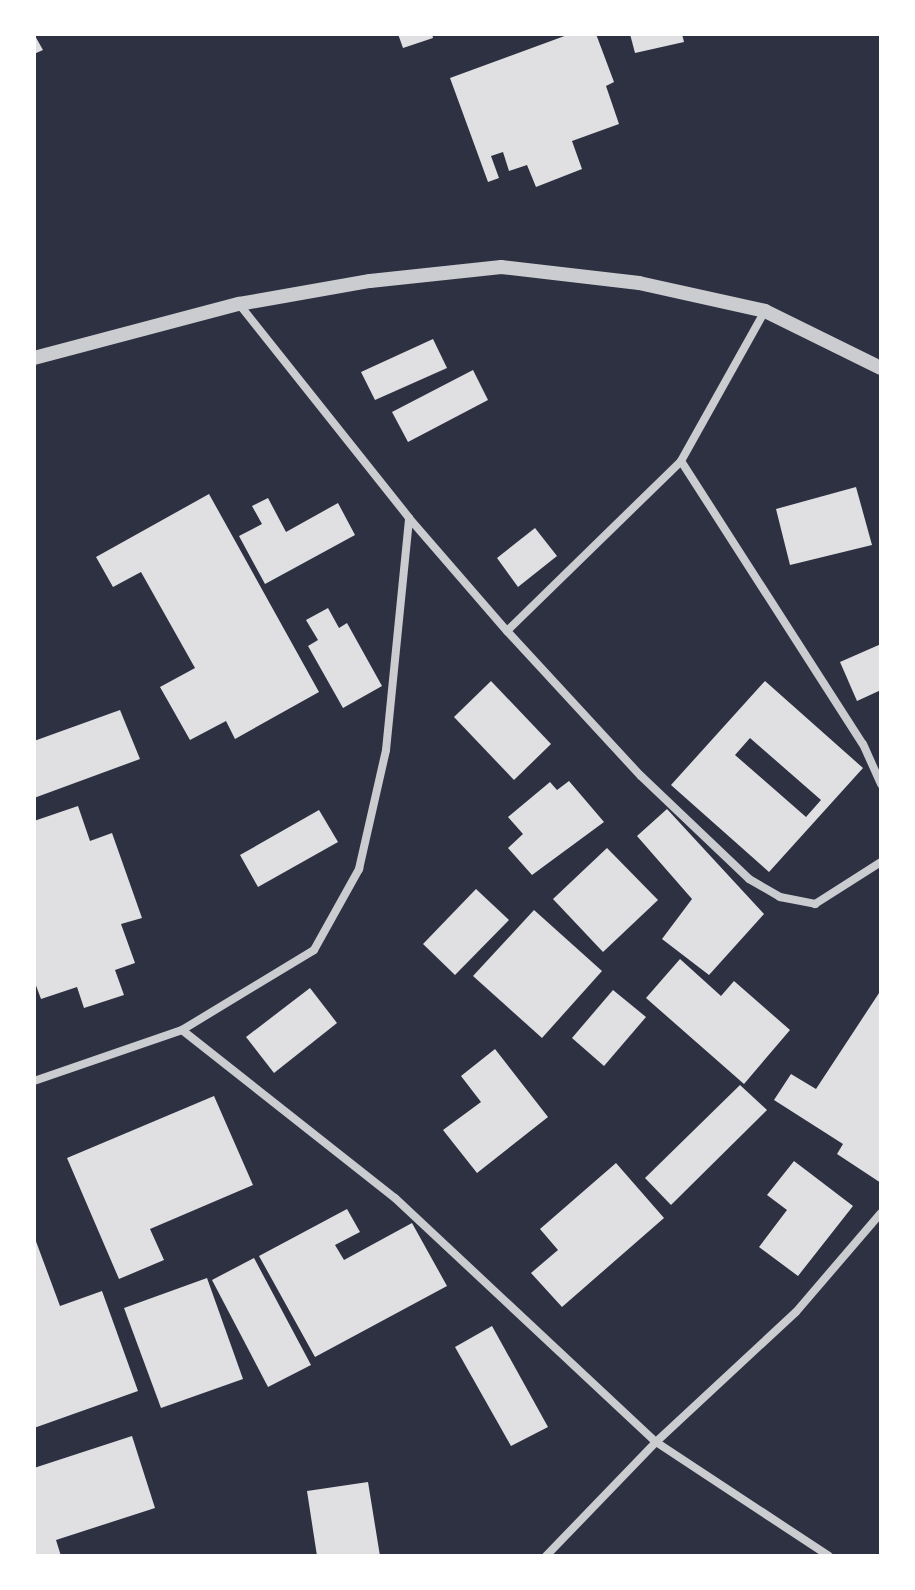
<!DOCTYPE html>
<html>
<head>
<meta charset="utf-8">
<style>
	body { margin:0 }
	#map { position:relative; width:915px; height:1590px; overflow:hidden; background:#2d3142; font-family:"Work Sans",sans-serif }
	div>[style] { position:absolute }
	.building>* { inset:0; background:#e0e0e3 }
	.minor>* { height:8px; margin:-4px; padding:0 4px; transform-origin:4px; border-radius:4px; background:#caccd0 }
	.tertiary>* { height:14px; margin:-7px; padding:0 7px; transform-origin:7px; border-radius:7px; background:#caccd0 }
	span { translate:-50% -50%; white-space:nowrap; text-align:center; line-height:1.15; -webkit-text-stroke:7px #fff; paint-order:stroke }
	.frame { position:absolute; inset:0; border:36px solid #fff; pointer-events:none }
</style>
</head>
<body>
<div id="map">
	<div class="building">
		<i style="clip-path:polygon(34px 34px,43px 50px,34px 54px)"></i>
		<i style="clip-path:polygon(398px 34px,432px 34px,433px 38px,403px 48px)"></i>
		<i style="clip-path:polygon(570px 34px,596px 34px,614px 82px,606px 86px,619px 124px,572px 141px,582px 169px,536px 187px,527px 165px,509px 171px,503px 152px,491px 156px,499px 178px,488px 182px,450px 78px)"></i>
		<i style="clip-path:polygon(630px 34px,682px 34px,684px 42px,635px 53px)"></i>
		<i style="clip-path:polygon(433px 339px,447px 368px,375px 400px,361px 372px)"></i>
		<i style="clip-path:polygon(473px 370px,488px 400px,408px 442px,392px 412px)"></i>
		<i style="clip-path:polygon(856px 487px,872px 545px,790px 565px,776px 509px)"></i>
		<i style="clip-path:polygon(209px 494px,319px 692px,235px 739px,226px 721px,190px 740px,160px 687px,195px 668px,141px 572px,113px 587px,96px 557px)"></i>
		<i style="clip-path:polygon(268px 498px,286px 532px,338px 503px,355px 535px,265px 584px,239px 536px,262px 524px,252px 506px)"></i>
		<i style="clip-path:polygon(535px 528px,557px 556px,518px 587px,497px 558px)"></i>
		<i style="clip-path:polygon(328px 608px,339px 628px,347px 623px,382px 686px,343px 708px,308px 646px,318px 640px,306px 620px)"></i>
		<i style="clip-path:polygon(881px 644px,881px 690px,857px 701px,840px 662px)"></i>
		<i style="clip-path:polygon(491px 681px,551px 744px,514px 780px,454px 717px)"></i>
		<i style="clip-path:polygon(evenodd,765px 681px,863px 768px,769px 872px,671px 785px,765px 681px,750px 738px,821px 800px,806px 817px,735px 755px,750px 738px)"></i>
		<i style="clip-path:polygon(120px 710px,140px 759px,34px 798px,34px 741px)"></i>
		<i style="clip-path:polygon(569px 781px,604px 822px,532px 875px,508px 848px,523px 834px,508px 817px,550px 782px,557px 790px)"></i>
		<i style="clip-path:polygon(78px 806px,90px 841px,112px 833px,142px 918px,121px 924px,135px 963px,115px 970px,124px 995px,84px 1008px,77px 987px,41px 999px,34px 980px,34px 821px)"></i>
		<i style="clip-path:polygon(667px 809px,764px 914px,709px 975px,662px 939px,692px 899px,637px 836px)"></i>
		<i style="clip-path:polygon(319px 810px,338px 842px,258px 887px,240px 855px)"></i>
		<i style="clip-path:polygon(607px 848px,658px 900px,603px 952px,553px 899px)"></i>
		<i style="clip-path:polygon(476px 889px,509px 920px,455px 975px,423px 944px)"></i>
		<i style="clip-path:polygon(534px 910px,602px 971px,542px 1038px,473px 976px)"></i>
		<i style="clip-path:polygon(680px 959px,721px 996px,734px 981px,790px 1030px,744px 1084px,646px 998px)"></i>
		<i style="clip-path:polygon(310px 988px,337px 1023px,274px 1073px,246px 1037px)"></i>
		<i style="clip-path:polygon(613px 990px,646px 1017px,604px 1066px,572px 1038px)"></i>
		<i style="clip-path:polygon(881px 990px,881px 1183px,837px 1154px,843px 1144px,774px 1100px,791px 1074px,816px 1089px)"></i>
		<i style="clip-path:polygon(495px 1049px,548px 1117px,477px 1173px,443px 1130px,481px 1102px,461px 1076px)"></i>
		<i style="clip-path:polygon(740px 1085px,767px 1110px,671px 1205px,645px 1178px)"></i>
		<i style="clip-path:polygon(214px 1096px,253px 1185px,150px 1229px,164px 1260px,119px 1279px,67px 1158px)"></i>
		<i style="clip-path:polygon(794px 1161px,853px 1206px,798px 1276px,759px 1247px,787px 1210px,767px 1195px)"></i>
		<i style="clip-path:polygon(616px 1163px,664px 1218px,562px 1307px,531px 1273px,558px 1250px,540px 1229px)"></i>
		<i style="clip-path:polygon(347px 1209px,360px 1232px,335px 1245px,344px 1260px,412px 1223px,447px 1286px,315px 1357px,259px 1256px)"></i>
		<i style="clip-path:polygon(34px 1236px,60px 1306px,102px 1291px,138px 1391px,34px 1428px)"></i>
		<i style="clip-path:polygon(254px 1258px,311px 1365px,268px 1387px,212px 1280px)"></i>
		<i style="clip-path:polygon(207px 1278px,243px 1379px,161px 1408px,124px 1308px)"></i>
		<i style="clip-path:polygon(492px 1326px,548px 1427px,511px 1446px,455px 1347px)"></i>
		<i style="clip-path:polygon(132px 1436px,155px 1508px,56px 1540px,61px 1556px,34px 1556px,34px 1468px)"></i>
		<i style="clip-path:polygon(368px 1482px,380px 1556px,317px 1556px,307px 1491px)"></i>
	</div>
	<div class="minor">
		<i style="left:239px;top:304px;width:273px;rotate:51.5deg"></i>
		<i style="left:409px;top:518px;width:150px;rotate:49.1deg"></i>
		<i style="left:507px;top:631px;width:197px;rotate:47.3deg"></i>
		<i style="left:641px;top:776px;width:149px;rotate:43.6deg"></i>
		<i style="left:749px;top:879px;width:36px;rotate:30deg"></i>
		<i style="left:780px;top:897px;width:36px;rotate:11deg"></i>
		<i style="left:815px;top:904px;width:78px;rotate:-32.5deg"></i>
		<i style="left:681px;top:461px;width:336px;rotate:57.3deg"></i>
		<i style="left:863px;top:744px;width:44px;rotate:65.8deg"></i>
		<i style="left:507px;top:631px;width:243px;rotate:-44.3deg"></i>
		<i style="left:681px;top:461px;width:172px;rotate:-60.8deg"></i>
		<i style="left:182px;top:1030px;width:271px;rotate:38.3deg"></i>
		<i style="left:395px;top:1198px;width:357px;rotate:43.1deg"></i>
		<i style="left:656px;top:1442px;width:207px;rotate:33.4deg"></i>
		<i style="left:34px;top:1081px;width:157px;rotate:-19deg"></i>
		<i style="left:182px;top:1030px;width:154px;rotate:-31.2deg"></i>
		<i style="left:314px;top:950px;width:93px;rotate:-60.9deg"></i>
		<i style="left:359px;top:869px;width:122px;rotate:-77.2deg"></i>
		<i style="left:386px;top:750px;width:233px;rotate:-84.3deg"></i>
		<i style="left:546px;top:1556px;width:158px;rotate:-46deg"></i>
		<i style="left:656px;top:1442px;width:191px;rotate:-42.9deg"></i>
		<i style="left:796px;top:1312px;width:130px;rotate:-49.4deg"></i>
	</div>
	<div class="tertiary">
		<i style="left:34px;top:358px;width:212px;rotate:-14.8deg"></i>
		<i style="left:239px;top:304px;width:133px;rotate:-10deg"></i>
		<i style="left:370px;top:281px;width:132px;rotate:-6.1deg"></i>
		<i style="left:501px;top:267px;width:139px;rotate:6.6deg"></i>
		<i style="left:639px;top:283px;width:129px;rotate:12.5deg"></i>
		<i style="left:765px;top:311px;width:129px;rotate:26.2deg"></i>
	</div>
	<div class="frame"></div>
</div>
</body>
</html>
